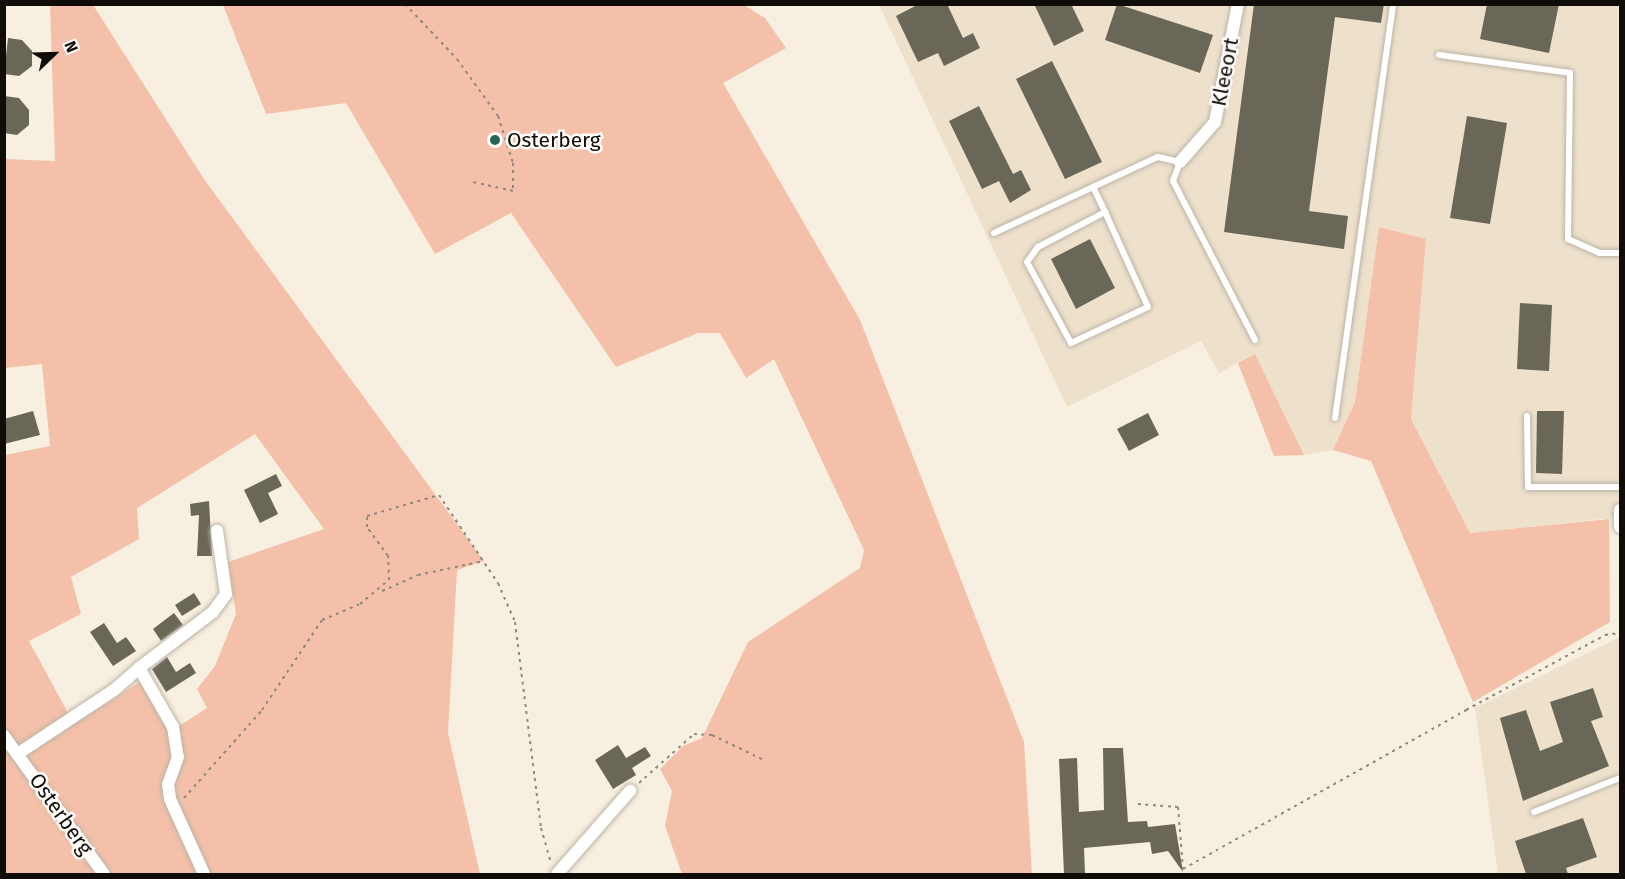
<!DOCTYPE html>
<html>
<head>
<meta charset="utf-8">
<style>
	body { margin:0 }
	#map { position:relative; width:1625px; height:879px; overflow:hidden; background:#f7efe0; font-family:"Fira Sans",sans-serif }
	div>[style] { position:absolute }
	.built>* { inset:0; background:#eee1cc }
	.green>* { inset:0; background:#f4c0a9 }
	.building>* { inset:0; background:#6a6759 }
	.path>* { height:2px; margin-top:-1px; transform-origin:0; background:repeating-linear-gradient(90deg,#8e887d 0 3px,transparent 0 7.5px) }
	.roads { filter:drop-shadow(0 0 2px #bcb4a6) drop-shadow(0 0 2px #bcb4a6) }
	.service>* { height:6px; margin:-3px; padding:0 3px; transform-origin:3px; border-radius:3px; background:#fff }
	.minor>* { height:12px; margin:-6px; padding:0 6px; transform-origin:6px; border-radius:6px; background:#fff }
	.dots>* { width:16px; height:16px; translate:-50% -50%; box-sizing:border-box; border:3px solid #fffdfa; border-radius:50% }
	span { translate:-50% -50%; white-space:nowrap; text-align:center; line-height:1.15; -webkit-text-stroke:5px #fffdfa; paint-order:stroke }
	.street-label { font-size:21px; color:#100d08 }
	.poi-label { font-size:21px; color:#100d08 }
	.left { translate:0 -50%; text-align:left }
	.frame { position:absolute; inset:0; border:6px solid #100d08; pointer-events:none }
	.north { position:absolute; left:24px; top:24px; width:60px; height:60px; -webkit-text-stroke:4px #fffdfa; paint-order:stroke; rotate:67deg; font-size:16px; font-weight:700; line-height:24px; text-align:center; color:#100d08 }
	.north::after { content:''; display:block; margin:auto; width:21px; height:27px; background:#100d08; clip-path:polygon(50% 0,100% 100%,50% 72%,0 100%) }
</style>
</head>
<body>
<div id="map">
	<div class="built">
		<i style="clip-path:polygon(879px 5px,1618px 5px,1620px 517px,1470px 533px,1411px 419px,1426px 239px,1380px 227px,1355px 402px,1333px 450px,1304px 455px,1255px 354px,1219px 373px,1201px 341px,1067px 407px)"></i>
		<i style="clip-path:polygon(1620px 637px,1620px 874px,1498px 874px,1475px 708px)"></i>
	</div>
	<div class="green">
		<i style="clip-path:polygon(evenodd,50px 5px,93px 5px,204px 179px,484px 561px,457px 570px,448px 733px,480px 874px,5px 874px,5px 455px,50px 446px,42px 364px,5px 368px,5px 159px,55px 161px,50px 5px,255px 434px,324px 529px,228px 562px,236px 614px,215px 666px,197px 689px,207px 708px,168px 733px,152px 692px,141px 681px,74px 724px,29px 641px,81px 614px,71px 577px,139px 539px,137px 508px,255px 434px)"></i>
		<i style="clip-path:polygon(744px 5px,765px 18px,786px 48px,723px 83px,860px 320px,1024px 742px,1032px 874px,682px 874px,665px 826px,672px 791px,660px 769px,683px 746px,702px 738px,748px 642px,860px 568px,864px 550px,774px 359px,746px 378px,720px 333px,698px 333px,616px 367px,511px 213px,435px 254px,346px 103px,266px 114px,223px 5px)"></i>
		<i style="clip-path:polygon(1379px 227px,1426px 239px,1411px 419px,1470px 533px,1609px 519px,1610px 622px,1473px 702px,1371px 461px,1333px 450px,1355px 402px)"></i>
		<i style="clip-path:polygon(1255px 354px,1304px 455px,1274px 456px,1238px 363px)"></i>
	</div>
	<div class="building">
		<i style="clip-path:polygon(919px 4px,947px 4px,963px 38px,973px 33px,980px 48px,944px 66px,938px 53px,918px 62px,896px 16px)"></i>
		<i style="clip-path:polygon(1034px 4px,1071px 4px,1084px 31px,1054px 46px)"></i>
		<i style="clip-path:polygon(1117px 4px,1213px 35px,1200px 73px,1105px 40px)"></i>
		<i style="clip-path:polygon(1254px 4px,1384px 4px,1381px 23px,1335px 17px,1309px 211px,1348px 216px,1344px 249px,1224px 232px)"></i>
		<i style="clip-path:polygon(1487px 4px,1559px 4px,1549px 53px,1480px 39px)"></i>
		<i style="clip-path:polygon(8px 38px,22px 40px,32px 51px,32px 66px,19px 76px,4px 74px)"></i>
		<i style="clip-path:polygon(1052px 61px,1102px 162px,1065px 179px,1016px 79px)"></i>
		<i style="clip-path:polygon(4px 96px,19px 98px,29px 110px,29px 125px,17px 135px,4px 133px)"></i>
		<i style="clip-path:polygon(979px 106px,1013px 174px,1021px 170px,1031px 190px,1010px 203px,999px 181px,982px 189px,949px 121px)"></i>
		<i style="clip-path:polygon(1467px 116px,1507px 123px,1490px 224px,1450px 218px)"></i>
		<i style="clip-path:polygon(1090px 239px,1115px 288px,1076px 309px,1051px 259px)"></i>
		<i style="clip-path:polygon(1520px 303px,1552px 305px,1549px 371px,1517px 369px)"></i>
		<i style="clip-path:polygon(33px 411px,40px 435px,4px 444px,4px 419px)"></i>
		<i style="clip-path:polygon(1537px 411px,1564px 411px,1562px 474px,1536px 473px)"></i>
		<i style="clip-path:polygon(1148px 413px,1159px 435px,1129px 451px,1117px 429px)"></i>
		<i style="clip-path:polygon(276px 474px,282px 486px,268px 493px,278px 514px,260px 523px,244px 490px)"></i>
		<i style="clip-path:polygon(209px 501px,212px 556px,197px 556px,199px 515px,191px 516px,190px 504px)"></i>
		<i style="clip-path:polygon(194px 593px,201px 604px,182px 616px,175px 605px)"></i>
		<i style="clip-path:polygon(174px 613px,183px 625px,161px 641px,153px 629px)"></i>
		<i style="clip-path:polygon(104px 623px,117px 643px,126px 637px,136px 651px,113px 666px,90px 632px)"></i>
		<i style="clip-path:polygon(167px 657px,176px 672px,190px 663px,196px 673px,166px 692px,152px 669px)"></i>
		<i style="clip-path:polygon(1593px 688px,1603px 717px,1591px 721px,1609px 766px,1523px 801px,1500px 718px,1526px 710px,1540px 751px,1563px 742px,1550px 702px)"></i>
		<i style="clip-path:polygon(618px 745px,626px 758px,645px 747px,651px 756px,632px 768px,636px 775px,613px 789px,595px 760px)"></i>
		<i style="clip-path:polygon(1103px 748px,1123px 748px,1128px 822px,1147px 821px,1148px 827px,1175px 824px,1183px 872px,1168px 851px,1152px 854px,1150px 842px,1084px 848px,1085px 874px,1064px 874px,1059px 759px,1077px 758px,1079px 812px,1104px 810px)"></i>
		<i style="clip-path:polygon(1583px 818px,1597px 857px,1566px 868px,1568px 874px,1526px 874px,1515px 841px)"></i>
	</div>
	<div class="path">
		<i style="left:405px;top:4px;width:76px;rotate:46.6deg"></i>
		<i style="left:457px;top:59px;width:70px;rotate:54.3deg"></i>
		<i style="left:498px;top:116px;width:49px;rotate:72.3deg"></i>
		<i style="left:513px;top:163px;width:28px;rotate:90deg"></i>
		<i style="left:513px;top:191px;width:41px;rotate:-167.3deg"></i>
		<i style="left:382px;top:591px;width:39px;rotate:-24deg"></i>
		<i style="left:418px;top:575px;width:67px;rotate:-12deg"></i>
		<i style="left:639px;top:783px;width:74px;rotate:-41.7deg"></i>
		<i style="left:694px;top:734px;width:18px;rotate:3deg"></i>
		<i style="left:712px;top:735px;width:58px;rotate:25.7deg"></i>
		<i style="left:184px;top:798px;width:118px;rotate:-48.4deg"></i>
		<i style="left:262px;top:710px;width:108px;rotate:-56.3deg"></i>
		<i style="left:322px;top:620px;width:41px;rotate:-22.8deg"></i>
		<i style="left:360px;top:604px;width:38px;rotate:-40deg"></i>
		<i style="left:389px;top:580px;width:24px;rotate:-92deg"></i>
		<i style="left:388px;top:556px;width:36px;rotate:-126deg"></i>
		<i style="left:367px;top:527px;width:11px;rotate:-90deg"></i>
		<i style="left:367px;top:516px;width:75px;rotate:-16.3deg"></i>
		<i style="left:439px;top:495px;width:106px;rotate:56.2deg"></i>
		<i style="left:498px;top:583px;width:43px;rotate:66.4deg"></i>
		<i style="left:515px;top:622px;width:208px;rotate:82.8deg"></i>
		<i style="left:541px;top:828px;width:35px;rotate:74deg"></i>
		<i style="left:1138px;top:804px;width:40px;rotate:4.3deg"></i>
		<i style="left:1178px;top:807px;width:62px;rotate:85.4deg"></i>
		<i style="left:1183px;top:869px;width:325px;rotate:-29.3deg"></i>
		<i style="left:1466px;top:710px;width:158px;rotate:-28.3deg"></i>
		<i style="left:1605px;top:635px;width:15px;rotate:-8deg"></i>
	</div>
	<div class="roads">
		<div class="service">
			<i style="left:1439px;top:55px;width:132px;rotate:7.8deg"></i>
			<i style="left:1570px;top:73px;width:166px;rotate:90.7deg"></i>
			<i style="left:1568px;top:239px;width:34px;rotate:24deg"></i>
			<i style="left:1599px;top:253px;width:21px"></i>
			<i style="left:1093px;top:187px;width:28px;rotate:64deg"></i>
			<i style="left:1105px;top:212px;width:104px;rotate:65.6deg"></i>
			<i style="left:1148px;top:307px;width:85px;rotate:154.9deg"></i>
			<i style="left:1071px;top:343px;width:92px;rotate:-118.5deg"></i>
			<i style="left:1027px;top:262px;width:19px;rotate:-54deg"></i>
			<i style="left:1038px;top:247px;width:76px;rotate:-27.6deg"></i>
			<i style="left:994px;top:233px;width:181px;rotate:-24.9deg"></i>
			<i style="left:1158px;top:157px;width:23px;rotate:13deg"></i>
			<i style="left:1180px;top:162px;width:20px;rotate:110deg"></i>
			<i style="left:1173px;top:181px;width:179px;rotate:62.7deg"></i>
			<i style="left:1527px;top:416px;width:71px;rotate:89.2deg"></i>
			<i style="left:1528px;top:487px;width:92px"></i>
			<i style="left:1335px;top:418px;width:418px;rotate:-82deg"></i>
			<i style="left:1534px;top:812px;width:92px;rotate:-21.6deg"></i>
		</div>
		<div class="minor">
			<i style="left:1180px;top:162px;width:53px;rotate:-48.8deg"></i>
			<i style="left:1215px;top:122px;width:120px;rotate:-79deg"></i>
			<i style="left:1620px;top:510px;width:17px;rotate:90deg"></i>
			<i style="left:139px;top:668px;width:93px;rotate:-37.1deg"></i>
			<i style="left:213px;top:612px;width:22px;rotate:-54deg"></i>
			<i style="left:226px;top:594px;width:64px;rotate:-98.1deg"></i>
			<i style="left:4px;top:736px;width:170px;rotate:54.1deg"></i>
			<i style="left:19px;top:753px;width:114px;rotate:-33.6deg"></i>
			<i style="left:114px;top:690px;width:33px;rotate:-41deg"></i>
			<i style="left:139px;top:668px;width:68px;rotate:60deg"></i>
			<i style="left:173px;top:727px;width:30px;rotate:81deg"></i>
			<i style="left:178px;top:757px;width:29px;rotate:110deg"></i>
			<i style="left:168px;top:784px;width:15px;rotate:82deg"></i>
			<i style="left:170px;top:799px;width:82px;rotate:65.6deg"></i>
			<i style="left:557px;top:874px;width:111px;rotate:-48.7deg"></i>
		</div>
	</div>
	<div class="dots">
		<i style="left:495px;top:140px;background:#246554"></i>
	</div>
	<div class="street-label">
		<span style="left:1225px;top:72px;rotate:-79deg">Kleeort</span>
		<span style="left:61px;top:814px;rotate:55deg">Osterberg</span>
	</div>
	<div class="poi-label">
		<span class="left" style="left:507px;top:140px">Osterberg</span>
	</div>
	<div class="frame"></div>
	<div class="north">N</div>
</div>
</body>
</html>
